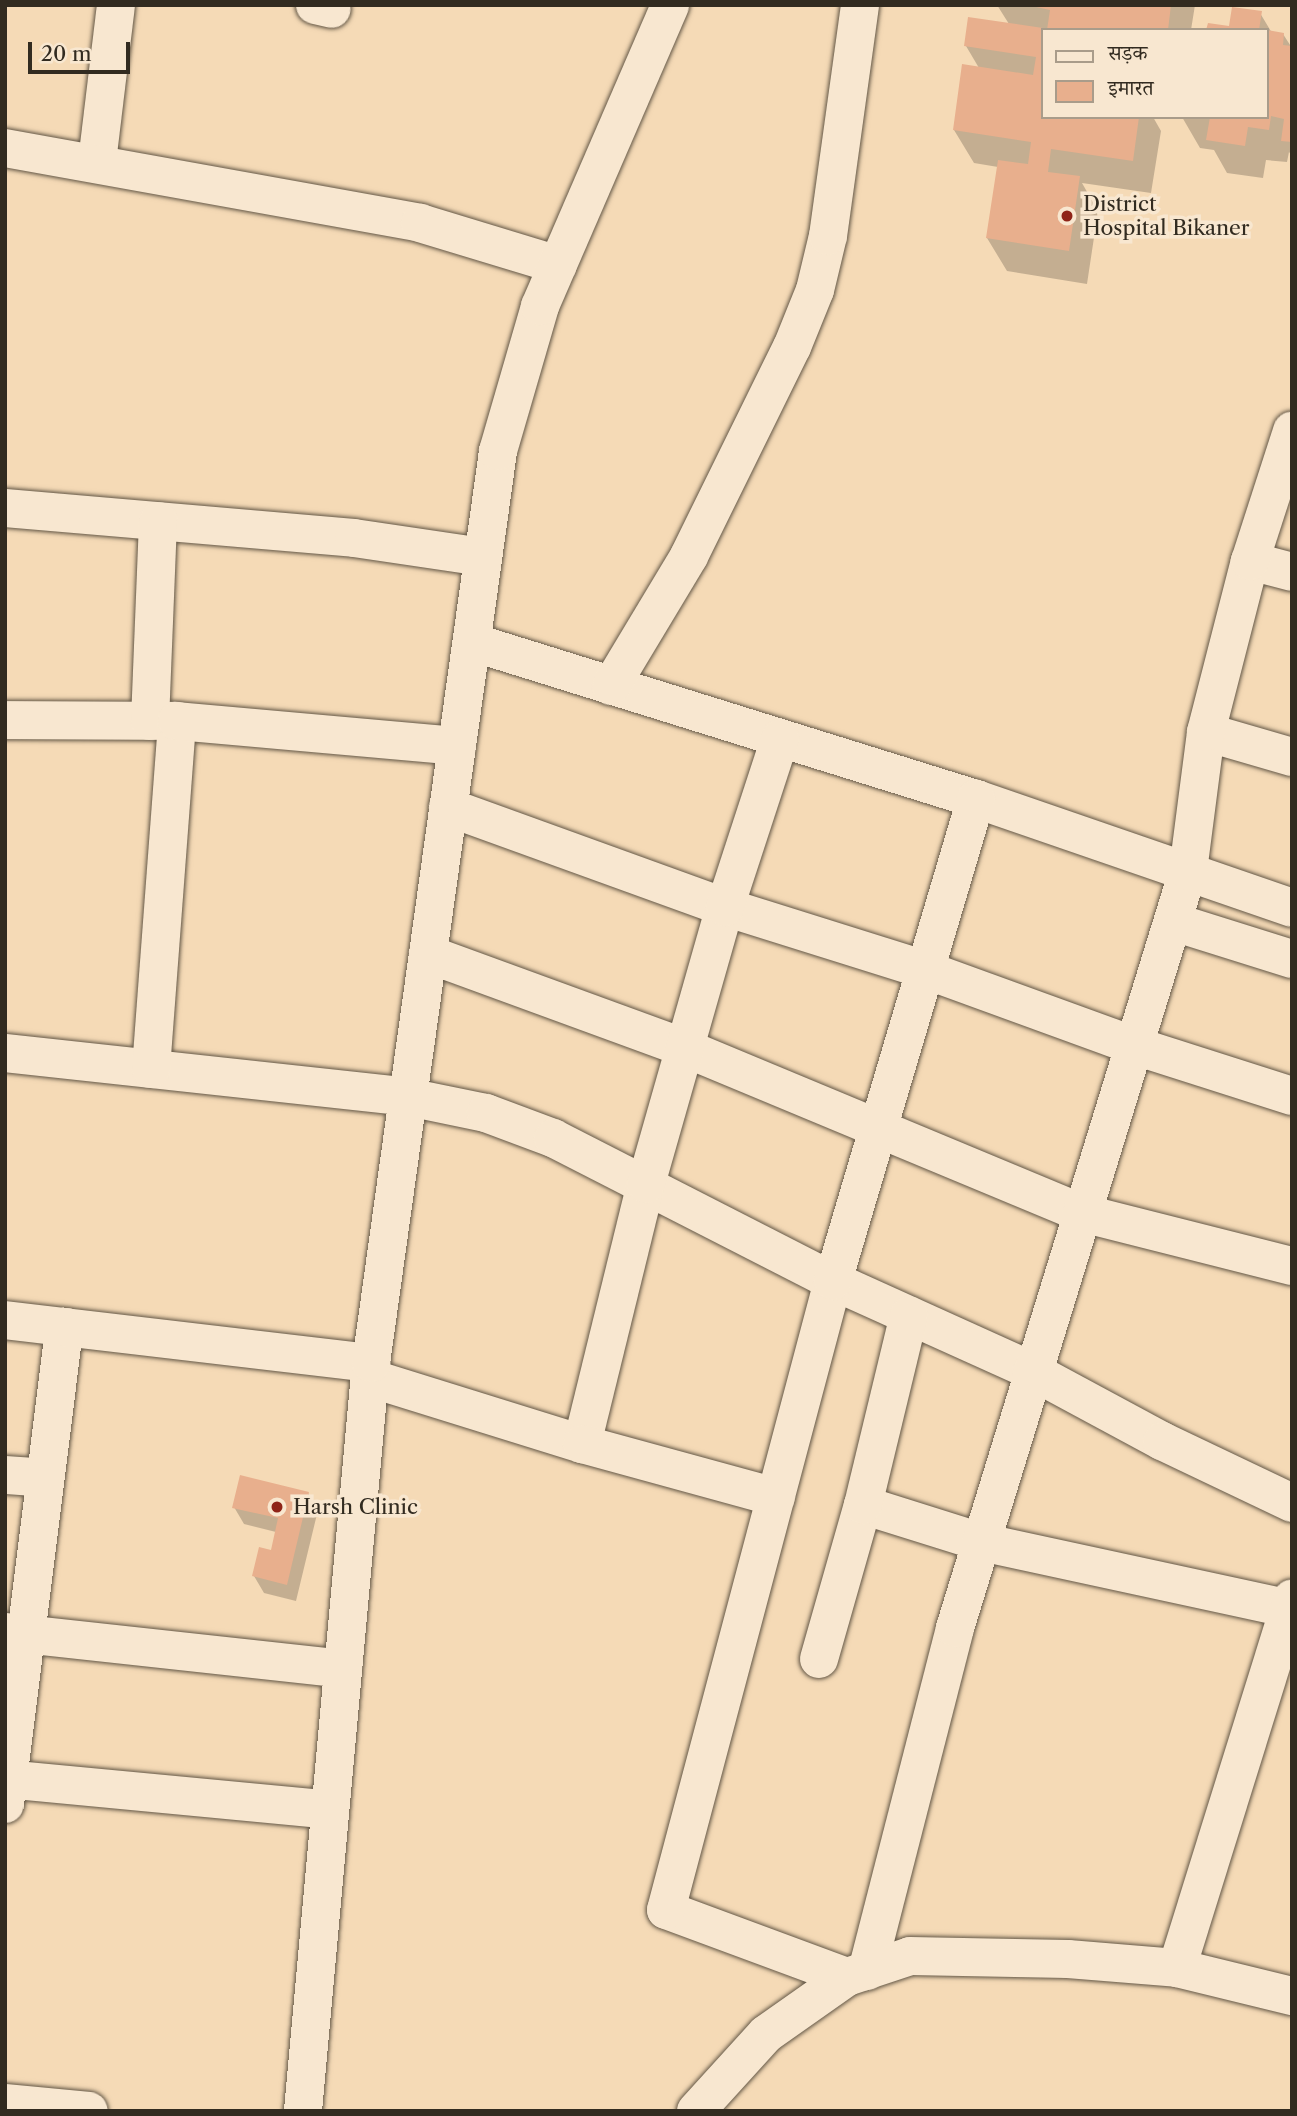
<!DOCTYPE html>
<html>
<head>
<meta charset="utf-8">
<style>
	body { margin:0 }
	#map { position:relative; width:1297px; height:2116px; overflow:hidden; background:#f5dab6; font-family:"Libre Caslon Text","Noto Serif Devanagari",serif }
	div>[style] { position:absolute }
	.shadow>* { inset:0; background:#0003 }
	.building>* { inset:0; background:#e8af8d }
	.roads { filter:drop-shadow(0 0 2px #635746) drop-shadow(0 0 2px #635746) }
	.street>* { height:38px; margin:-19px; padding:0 19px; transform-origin:19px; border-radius:19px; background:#f8e7d0 }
	.secondary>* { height:38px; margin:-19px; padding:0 19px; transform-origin:19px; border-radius:19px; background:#f8e7d0 }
	.dots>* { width:19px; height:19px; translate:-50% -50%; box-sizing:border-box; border:4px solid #f8e7d0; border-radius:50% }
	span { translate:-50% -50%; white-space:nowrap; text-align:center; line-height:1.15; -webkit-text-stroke:7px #f8e7d0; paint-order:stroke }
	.poi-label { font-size:21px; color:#322b20 }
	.left { translate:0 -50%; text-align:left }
	.frame { position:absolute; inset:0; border:7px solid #322b20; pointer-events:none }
	.legend { position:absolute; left:1041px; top:28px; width:228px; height:91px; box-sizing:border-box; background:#f8e7d0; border:2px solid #a99c8a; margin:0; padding:9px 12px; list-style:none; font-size:21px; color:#322b20 }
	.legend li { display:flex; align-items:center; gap:14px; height:35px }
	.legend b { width:35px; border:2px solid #a99c8a }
	.scale { position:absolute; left:28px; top:42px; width:102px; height:32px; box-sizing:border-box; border:4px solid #322b20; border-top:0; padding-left:9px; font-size:21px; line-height:24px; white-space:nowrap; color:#322b20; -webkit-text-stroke:5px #f8e7d0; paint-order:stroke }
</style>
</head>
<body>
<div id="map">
	<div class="shadow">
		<i style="clip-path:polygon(997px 5px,1195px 5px,1191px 30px,1043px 30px,1043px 117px,1153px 117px,1161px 131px,1151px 193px,1082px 183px,1098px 211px,1087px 284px,1007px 271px,987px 238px,998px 167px,974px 163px,954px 130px,979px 68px,966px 46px,1009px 24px)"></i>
		<i style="clip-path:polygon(1260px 13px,1272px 33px,1283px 34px,1292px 48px,1292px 156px,1289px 152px,1287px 162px,1266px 160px,1263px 178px,1227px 173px,1214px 150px,1200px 148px,1182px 117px,1267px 117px,1267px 30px,1208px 30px,1231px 28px)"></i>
		<i style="clip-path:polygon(308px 1493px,318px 1510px,296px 1601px,264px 1593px,254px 1576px,272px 1552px,276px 1532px,244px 1524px,234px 1507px)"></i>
	</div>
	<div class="building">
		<i style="clip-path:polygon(1027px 5px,1171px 5px,1168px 30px,1047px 30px,1050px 10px)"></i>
		<i style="clip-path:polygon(1232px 7px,1262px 11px,1259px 30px,1206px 30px,1208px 23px,1229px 26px)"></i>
		<i style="clip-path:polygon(968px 17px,1043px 28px,1043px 117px,1139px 117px,1133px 161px,1051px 149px,1048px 172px,1080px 176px,1069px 251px,986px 238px,998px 160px,1028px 164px,1031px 142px,953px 130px,962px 64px,1033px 75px,1036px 57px,964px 46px)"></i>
		<i style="clip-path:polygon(1267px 30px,1284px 33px,1283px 45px,1292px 46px,1292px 142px,1281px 141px,1284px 119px,1271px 116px,1269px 130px,1248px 127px,1245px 146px,1206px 140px,1210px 117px,1267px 117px)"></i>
		<i style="clip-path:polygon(240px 1475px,309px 1492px,287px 1585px,252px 1576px,259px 1547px,271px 1550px,278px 1518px,232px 1508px)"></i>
	</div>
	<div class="roads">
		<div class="street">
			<i style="left:315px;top:5px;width:17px;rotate:13deg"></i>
			<i style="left:97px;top:162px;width:158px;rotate:-83.1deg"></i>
			<i style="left:5px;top:508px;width:350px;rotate:4.9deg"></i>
			<i style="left:354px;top:538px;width:130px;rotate:8.4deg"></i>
			<i style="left:1250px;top:561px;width:43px;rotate:14.7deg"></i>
			<i style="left:472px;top:642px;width:528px;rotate:17.3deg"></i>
			<i style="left:976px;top:799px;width:334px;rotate:19deg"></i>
			<i style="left:611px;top:686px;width:152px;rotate:-59deg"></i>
			<i style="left:689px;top:556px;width:233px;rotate:-63.8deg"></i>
			<i style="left:792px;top:347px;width:61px;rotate:-68deg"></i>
			<i style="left:815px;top:290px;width:56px;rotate:-76.5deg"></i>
			<i style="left:828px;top:236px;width:233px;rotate:-82.1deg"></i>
			<i style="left:5px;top:720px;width:170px;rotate:0.3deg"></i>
			<i style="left:150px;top:721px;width:200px;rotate:-87.7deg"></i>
			<i style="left:1206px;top:732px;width:90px;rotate:16.2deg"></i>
			<i style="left:448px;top:807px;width:294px;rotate:19.9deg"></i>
			<i style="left:725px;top:907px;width:211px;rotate:17.4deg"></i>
			<i style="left:926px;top:970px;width:222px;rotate:20deg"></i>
			<i style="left:1135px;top:1046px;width:165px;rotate:17.7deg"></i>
			<i style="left:1174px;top:922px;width:124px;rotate:17.4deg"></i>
			<i style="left:428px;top:954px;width:274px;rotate:20.1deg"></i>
			<i style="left:685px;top:1048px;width:430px;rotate:22.6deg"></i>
			<i style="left:1082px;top:1213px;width:217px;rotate:14.2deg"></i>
			<i style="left:5px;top:1053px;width:405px;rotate:6.2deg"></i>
			<i style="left:408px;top:1097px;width:80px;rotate:11.6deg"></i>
			<i style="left:486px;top:1113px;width:72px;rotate:20.5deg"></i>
			<i style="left:553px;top:1138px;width:314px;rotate:27.1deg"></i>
			<i style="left:833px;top:1281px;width:218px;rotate:24.3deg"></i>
			<i style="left:1032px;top:1371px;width:148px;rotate:28.3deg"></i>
			<i style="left:1162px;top:1441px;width:144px;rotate:25.5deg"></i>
			<i style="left:151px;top:1069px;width:349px;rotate:-85.7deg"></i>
			<i style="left:177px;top:721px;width:281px;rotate:5.1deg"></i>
			<i style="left:370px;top:1378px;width:222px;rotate:17.3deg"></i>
			<i style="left:582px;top:1444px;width:268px;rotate:-76.2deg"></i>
			<i style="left:646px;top:1184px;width:288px;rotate:-74.1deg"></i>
			<i style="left:725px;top:907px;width:177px;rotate:-71.9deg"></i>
			<i style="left:582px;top:1444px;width:201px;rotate:15.3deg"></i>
			<i style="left:5px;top:1475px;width:39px;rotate:4deg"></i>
			<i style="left:863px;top:1505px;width:124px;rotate:17.4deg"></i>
			<i style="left:981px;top:1542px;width:318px;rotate:12.2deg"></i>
			<i style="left:5px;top:1632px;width:340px;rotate:6.2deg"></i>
			<i style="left:819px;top:1659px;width:160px;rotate:-74.1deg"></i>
			<i style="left:863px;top:1505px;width:195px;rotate:-76.4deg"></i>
			<i style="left:5px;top:1779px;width:326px;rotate:5.4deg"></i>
			<i style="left:5px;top:1804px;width:481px;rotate:-82.9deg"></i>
			<i style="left:1177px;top:1968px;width:387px;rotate:-72.7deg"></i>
			<i style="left:867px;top:1971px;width:354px;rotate:-75.6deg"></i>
			<i style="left:955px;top:1628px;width:792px;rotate:-72.89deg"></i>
			<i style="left:1188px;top:871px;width:140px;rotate:-82.6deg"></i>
			<i style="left:1206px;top:732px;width:177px;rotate:-75.6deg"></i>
			<i style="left:1250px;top:561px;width:137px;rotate:-72.1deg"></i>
			<i style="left:847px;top:1977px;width:193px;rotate:-159.7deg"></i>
			<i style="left:666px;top:1910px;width:651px;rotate:-75.13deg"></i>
			<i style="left:833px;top:1281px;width:503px;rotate:-73.48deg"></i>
			<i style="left:5px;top:2103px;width:84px;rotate:5.4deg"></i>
			<i style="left:696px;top:2111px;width:104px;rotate:-47.7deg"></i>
			<i style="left:766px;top:2034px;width:99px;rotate:-35.1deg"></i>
			<i style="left:847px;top:1977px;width:66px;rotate:-18.4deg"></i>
			<i style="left:910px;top:1956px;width:158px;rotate:1.1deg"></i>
			<i style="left:1068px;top:1959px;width:109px;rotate:4.7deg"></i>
			<i style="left:1177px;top:1968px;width:118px;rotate:13.7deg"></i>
		</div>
		<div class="secondary">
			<i style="left:5px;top:148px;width:422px;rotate:10.2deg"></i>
			<i style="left:420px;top:223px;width:144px;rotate:16.9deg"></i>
			<i style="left:5px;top:1320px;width:369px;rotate:6.7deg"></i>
			<i style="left:303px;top:2111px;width:751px;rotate:-84.81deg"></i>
			<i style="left:371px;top:1363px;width:921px;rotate:-82.07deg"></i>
			<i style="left:498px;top:451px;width:151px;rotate:-73.8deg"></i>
			<i style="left:540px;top:306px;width:328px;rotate:-66.6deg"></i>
		</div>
	</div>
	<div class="dots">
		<i style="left:1067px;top:216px;background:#8f2418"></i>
		<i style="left:277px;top:1507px;background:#8f2418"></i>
	</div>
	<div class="poi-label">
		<span class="left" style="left:1083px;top:216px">District<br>Hospital Bikaner</span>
		<span class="left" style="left:293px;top:1507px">Harsh Clinic</span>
	</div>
	<div class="frame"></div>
	<ul class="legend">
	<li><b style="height:9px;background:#f8e7d0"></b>सड़क</li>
	<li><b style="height:19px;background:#e8af8d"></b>इमारत</li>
	</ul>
	<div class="scale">20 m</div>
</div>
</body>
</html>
